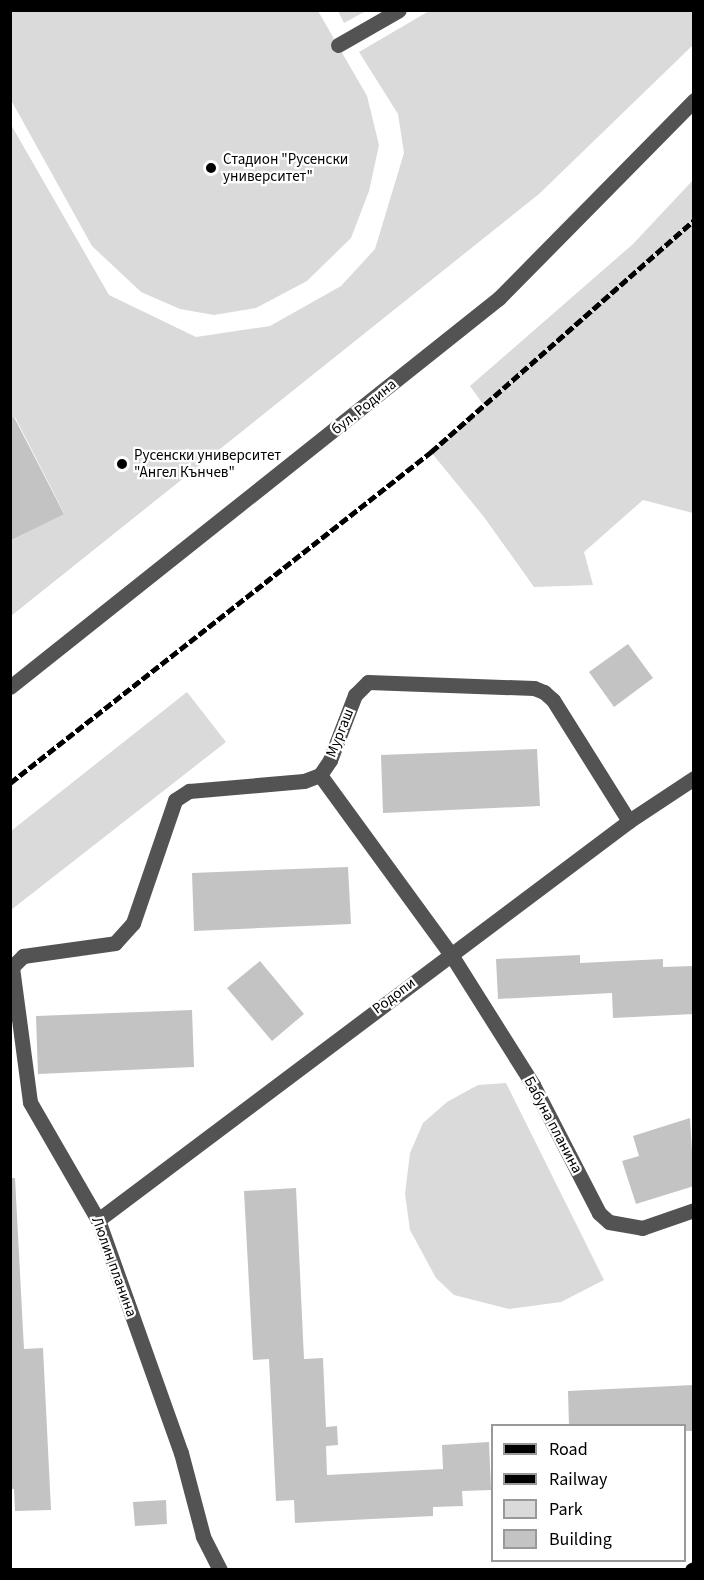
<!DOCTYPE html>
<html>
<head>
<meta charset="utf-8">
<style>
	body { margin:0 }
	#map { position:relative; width:704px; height:1580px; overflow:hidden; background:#fff; font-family:"Source Sans 3",sans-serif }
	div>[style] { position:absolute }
	.green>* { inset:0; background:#dadada }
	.building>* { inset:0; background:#c3c3c3 }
	.minor>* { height:15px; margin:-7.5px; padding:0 7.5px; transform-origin:7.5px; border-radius:7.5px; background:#535353 }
	.major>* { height:15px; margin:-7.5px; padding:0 7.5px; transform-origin:7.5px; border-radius:7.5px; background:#000 }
	.rail>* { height:4.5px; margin-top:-2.25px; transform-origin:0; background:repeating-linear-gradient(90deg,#000 0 9px,transparent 0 12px) }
	.dots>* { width:16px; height:16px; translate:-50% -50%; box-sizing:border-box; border:3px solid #fff; border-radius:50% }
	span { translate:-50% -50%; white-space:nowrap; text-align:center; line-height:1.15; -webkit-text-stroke:4.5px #fff; paint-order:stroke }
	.poi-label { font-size:15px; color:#000 }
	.left { translate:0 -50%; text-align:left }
	.street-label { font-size:15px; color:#000 }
	.frame { position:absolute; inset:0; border:12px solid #000; pointer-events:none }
	.legend { position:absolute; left:491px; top:1424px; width:195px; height:138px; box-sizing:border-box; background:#fff; border:2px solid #999; margin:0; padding:8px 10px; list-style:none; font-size:18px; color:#000 }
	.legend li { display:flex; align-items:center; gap:12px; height:30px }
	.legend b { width:30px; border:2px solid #999 }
</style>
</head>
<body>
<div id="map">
	<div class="green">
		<i style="clip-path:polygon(10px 11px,318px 11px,367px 96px,379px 145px,369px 191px,351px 238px,307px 281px,256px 308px,214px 315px,180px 309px,141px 292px,92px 246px,11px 100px)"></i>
		<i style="clip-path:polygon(338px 11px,366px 11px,344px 23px)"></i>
		<i style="clip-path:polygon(429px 11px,693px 11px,693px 45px,539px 194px,11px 616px,11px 541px,64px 513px,15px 417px,11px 418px,10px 123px,109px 295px,196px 337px,270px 326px,341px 286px,375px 249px,404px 153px,398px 114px,359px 52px)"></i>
		<i style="clip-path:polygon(693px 180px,693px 513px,643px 500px,584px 552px,593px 585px,534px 587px,484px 517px,431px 452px,485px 407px,470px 386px,633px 244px)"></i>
		<i style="clip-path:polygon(187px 692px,226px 742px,11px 910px,11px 831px)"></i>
		<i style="clip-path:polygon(506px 1083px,604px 1280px,561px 1302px,509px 1309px,454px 1295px,436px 1278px,410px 1230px,405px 1194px,410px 1153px,423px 1123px,447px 1102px,478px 1085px)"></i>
	</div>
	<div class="building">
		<i style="clip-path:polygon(14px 417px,64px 514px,10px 541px,10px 418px)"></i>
		<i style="clip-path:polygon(628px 644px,653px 678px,614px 707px,589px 672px)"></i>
		<i style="clip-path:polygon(537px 749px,540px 806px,383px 813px,381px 755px)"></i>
		<i style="clip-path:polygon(348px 867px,351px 924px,194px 931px,192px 873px)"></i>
		<i style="clip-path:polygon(580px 955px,580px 963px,663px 959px,663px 967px,694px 966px,694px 1014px,613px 1018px,612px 993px,498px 999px,496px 959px)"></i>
		<i style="clip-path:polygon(260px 961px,304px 1014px,272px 1041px,227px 988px)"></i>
		<i style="clip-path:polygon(192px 1010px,194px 1067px,38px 1074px,36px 1016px)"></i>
		<i style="clip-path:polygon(690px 1118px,694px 1186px,636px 1204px,622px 1161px,639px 1156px,633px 1136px)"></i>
		<i style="clip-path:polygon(10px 1178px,15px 1178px,24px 1349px,43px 1348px,51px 1510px,15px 1511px,14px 1489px,10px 1489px)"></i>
		<i style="clip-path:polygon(296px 1188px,304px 1359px,323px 1358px,326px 1427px,337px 1426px,338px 1445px,326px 1446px,327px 1475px,443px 1469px,442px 1445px,489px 1442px,491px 1490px,462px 1491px,463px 1506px,433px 1507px,433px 1516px,331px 1521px,295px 1523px,294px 1500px,276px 1501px,269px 1359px,253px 1360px,244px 1191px)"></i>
		<i style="clip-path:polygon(694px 1385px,694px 1431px,684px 1431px,684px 1426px,569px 1426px,568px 1391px)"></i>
		<i style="clip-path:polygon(166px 1500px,167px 1524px,135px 1526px,133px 1502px)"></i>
	</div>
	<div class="minor">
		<i style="left:338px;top:45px;width:70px;rotate:-29.8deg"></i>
		<i style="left:10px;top:687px;width:625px;rotate:-38.5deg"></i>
		<i style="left:499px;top:298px;width:278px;rotate:-45.4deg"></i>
		<i style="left:320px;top:775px;width:220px;rotate:53.9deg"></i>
		<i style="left:450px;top:953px;width:156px;rotate:57.8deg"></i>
		<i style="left:533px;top:1085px;width:144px;rotate:62.7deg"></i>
		<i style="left:599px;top:1213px;width:13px;rotate:42deg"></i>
		<i style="left:609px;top:1222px;width:34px;rotate:10deg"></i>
		<i style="left:642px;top:1228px;width:55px;rotate:-19.1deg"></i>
		<i style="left:98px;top:1220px;width:664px;rotate:-36.92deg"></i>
		<i style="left:629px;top:821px;width:78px;rotate:-33.5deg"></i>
		<i style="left:220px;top:1570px;width:38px;rotate:-117deg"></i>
		<i style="left:203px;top:1536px;width:86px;rotate:-104.8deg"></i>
		<i style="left:181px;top:1453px;width:247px;rotate:-109.6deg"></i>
		<i style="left:98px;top:1220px;width:136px;rotate:-120deg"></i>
		<i style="left:30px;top:1102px;width:136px;rotate:-97.6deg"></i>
		<i style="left:12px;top:967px;width:16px;rotate:-45deg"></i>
		<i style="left:23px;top:956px;width:93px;rotate:-8deg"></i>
		<i style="left:115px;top:943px;width:27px;rotate:-48deg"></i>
		<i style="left:133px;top:923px;width:130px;rotate:-71.1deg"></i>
		<i style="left:175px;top:800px;width:17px;rotate:-33deg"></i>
		<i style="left:189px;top:791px;width:115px;rotate:-5deg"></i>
		<i style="left:304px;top:781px;width:17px;rotate:-21deg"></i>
		<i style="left:320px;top:775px;width:18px;rotate:-56deg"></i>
		<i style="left:330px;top:760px;width:70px;rotate:-69deg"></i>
		<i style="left:355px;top:695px;width:18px;rotate:-45deg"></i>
		<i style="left:368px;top:682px;width:166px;rotate:2.1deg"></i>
		<i style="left:534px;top:688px;width:11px;rotate:22deg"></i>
		<i style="left:544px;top:692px;width:12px;rotate:42deg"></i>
		<i style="left:553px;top:700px;width:143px;rotate:57.9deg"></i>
	</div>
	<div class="major">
		<i style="left:692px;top:1570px;width:2px;rotate:-27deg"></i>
	</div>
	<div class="rail">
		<i style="left:10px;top:783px;width:536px;rotate:-38.18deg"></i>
		<i style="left:431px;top:452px;width:351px;rotate:-41.4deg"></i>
	</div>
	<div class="dots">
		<i style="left:211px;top:168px;background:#000"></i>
		<i style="left:122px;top:464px;background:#000"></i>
	</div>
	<div class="poi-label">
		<span class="left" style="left:223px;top:168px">Стадион "Русенски<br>университет"</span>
		<span class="left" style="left:134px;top:464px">Русенски университет<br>"Ангел Кънчев"</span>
	</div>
	<div class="street-label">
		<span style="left:364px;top:407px;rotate:-39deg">бул. Родина</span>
		<span style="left:340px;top:733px;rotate:-68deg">Мургаш</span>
		<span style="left:394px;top:996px;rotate:-37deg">Родопи</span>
		<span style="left:553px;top:1125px;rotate:62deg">Бабуна планина</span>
		<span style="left:114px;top:1267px;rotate:70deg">Люлин планина</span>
	</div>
	<div class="frame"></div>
	<ul class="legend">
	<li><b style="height:8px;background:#000"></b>Road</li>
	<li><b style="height:8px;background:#000"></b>Railway</li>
	<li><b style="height:16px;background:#dadada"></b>Park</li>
	<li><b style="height:16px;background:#c3c3c3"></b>Building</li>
	</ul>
</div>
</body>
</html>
